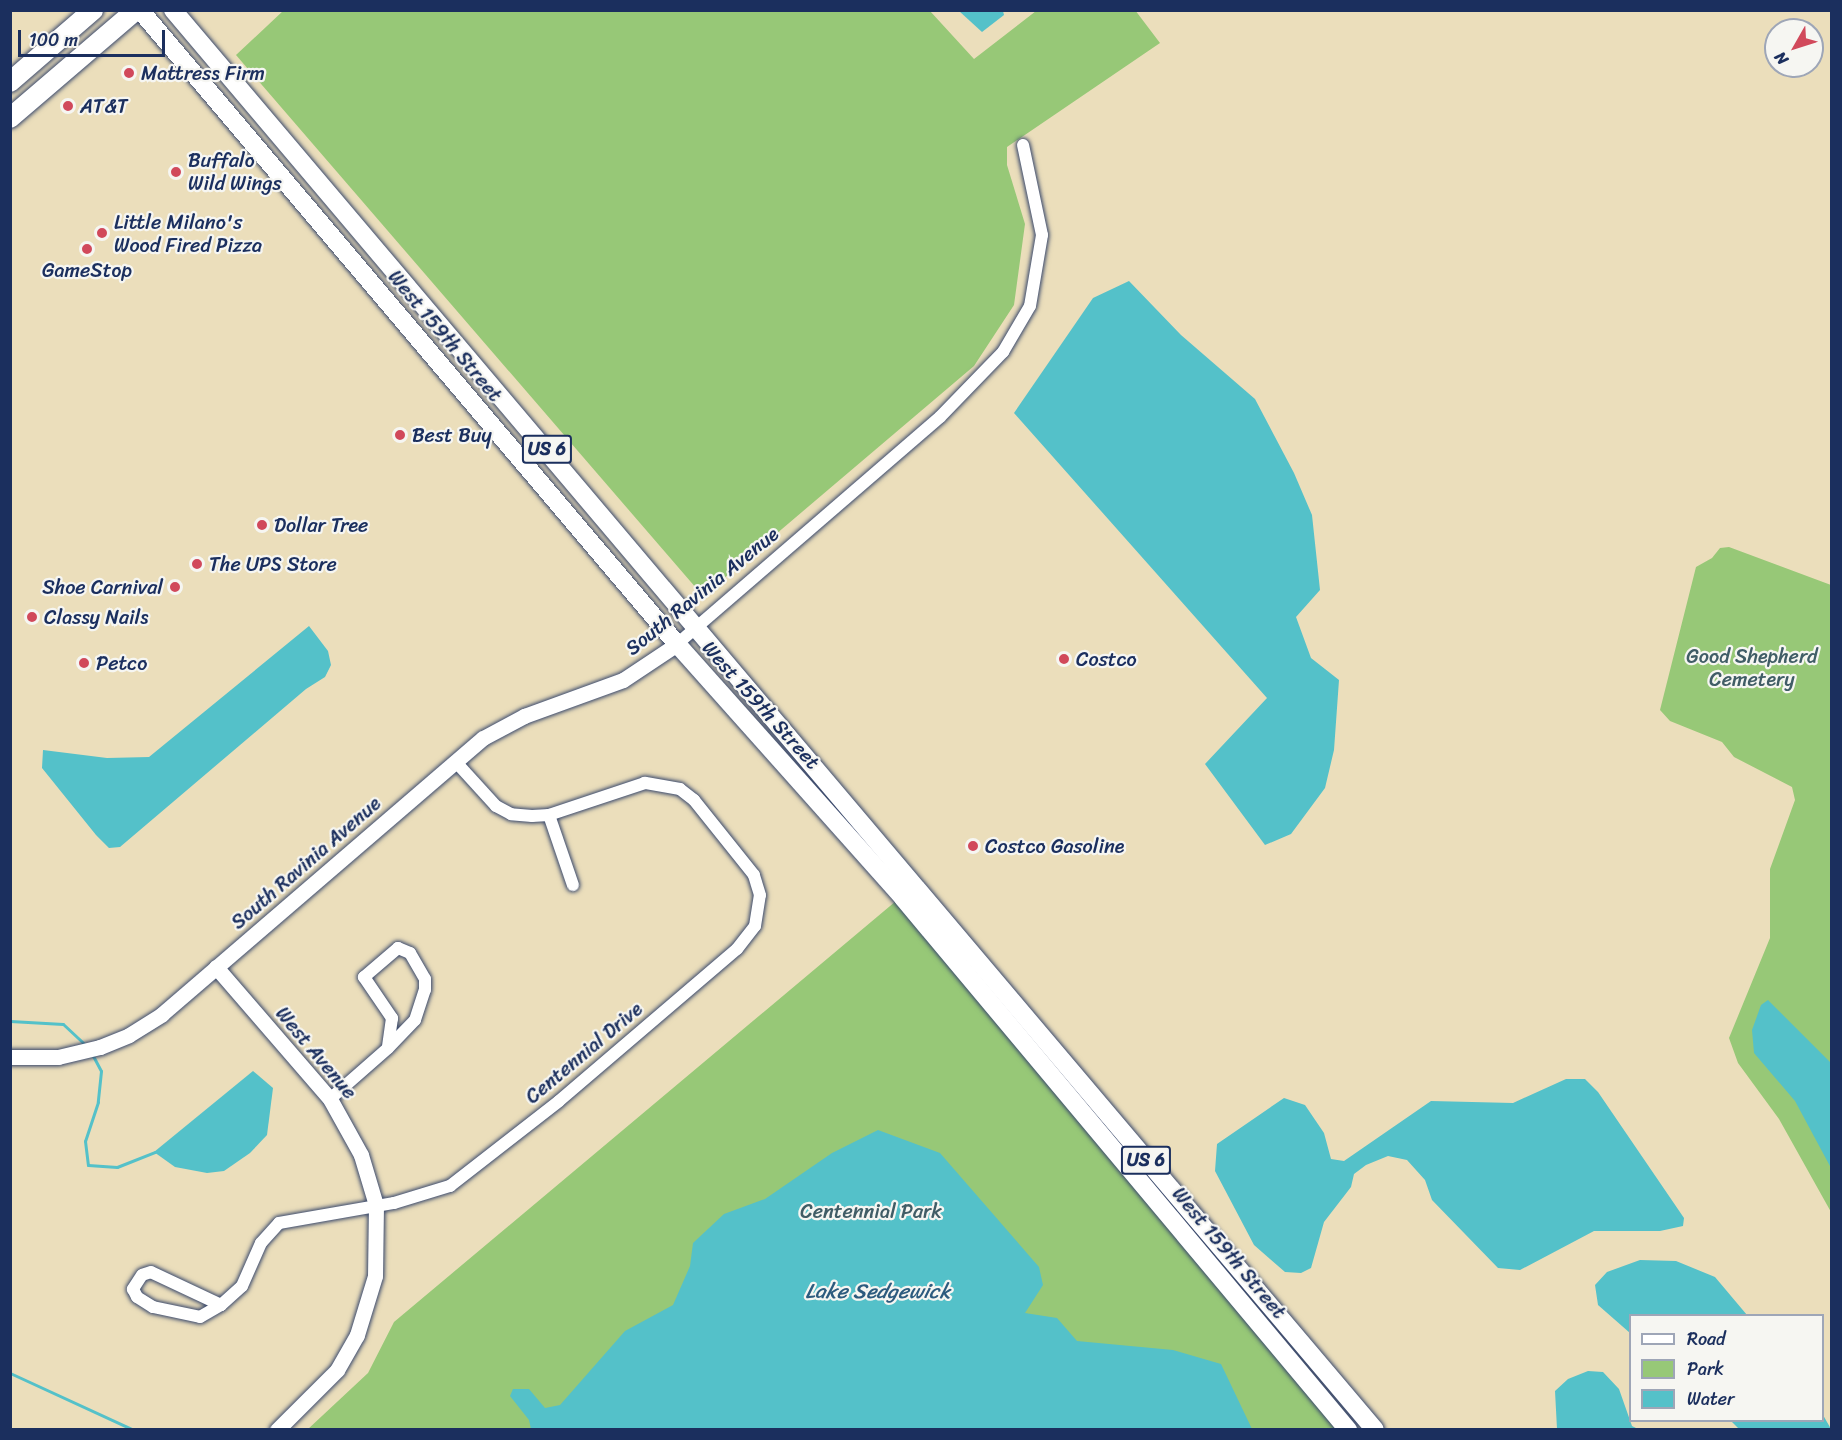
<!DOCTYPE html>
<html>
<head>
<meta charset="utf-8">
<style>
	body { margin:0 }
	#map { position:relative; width:1842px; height:1440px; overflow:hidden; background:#ebdebb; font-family:Sriracha,sans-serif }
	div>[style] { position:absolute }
	.green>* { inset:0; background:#97c877 }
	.water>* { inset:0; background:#54c1c9 }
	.stream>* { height:3px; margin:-1.5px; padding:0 1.5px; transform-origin:1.5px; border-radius:1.5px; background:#54c1c9 }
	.roads { filter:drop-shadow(0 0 2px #3a496c) drop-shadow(0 0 2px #3a496c) }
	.minor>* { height:12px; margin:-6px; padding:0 6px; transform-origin:6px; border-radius:6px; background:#fff }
	.tertiary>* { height:15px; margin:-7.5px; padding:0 7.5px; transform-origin:7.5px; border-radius:7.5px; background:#fff }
	.primary>* { height:18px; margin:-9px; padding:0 9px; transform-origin:9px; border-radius:9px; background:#fff }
	.trunk>* { height:20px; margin:-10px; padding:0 10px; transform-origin:10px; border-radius:10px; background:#fff }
	.dots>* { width:16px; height:16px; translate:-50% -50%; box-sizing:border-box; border:3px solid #f6f6f2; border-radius:50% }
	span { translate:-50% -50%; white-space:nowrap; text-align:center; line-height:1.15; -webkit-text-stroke:4.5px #f6f6f2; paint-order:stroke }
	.shield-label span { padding:2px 4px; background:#f6f6f2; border:2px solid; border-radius:4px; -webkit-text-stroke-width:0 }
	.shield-label { font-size:18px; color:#1b2f5e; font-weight:700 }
	.poi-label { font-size:20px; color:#1b2f5e }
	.left { translate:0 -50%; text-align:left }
	.right { translate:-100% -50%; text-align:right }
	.street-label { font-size:20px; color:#1b2f5e }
	.park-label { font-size:20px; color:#405d66 }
	.water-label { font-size:21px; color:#2c5b7e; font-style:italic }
	.frame { position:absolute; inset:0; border:12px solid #1b2f5e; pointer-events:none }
	.legend { position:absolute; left:1629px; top:1314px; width:195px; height:108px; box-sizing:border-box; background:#f6f6f2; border:2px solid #9ea6b7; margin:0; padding:8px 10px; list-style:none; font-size:18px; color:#1b2f5e }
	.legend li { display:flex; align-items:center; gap:12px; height:30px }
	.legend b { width:30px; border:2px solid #9ea6b7 }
	.north { position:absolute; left:1764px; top:18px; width:60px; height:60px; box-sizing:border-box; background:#f6f6f2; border:2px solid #9ea6b7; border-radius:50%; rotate:231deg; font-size:16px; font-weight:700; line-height:24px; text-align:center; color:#1b2f5e }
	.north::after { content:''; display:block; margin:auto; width:21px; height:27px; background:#d1495b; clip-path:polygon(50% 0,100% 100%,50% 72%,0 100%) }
	.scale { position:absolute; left:18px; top:30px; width:147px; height:27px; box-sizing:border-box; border:3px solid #1b2f5e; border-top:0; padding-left:8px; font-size:18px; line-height:21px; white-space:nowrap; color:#1b2f5e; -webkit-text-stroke:4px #f6f6f2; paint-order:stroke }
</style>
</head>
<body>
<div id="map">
	<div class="green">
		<i style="clip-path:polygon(284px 10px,930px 11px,974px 59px,1036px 11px,1135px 10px,1160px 43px,1007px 147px,1007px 165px,1025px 224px,1014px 305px,974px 366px,703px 596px,236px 55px)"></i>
		<i style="clip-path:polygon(1729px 547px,1831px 585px,1831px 1212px,1779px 1119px,1738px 1063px,1729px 1038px,1770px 938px,1770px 869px,1795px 800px,1792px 787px,1734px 757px,1722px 742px,1670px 721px,1660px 710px,1696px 567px,1712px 558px,1720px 548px)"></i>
		<i style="clip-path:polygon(896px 901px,1340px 1430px,307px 1430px,368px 1373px,394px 1322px)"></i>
	</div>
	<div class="water">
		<i style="clip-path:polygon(959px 11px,1003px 11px,1004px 15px,982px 32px)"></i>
		<i style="clip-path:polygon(1129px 281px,1181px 335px,1255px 399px,1294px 473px,1312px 515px,1320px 590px,1296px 617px,1311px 658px,1339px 680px,1334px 750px,1325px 788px,1291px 834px,1265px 845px,1205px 764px,1267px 698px,1014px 413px,1093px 298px)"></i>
		<i style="clip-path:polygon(309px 626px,328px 651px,331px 665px,325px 677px,306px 689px,120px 847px,109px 848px,96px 835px,42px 768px,43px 750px,107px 758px,149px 757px)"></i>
		<i style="clip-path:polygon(1768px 1000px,1831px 1063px,1831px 1168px,1795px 1101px,1754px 1053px,1752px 1030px,1761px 1005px)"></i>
		<i style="clip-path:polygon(253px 1071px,273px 1088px,267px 1135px,250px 1153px,224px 1171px,207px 1173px,175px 1167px,154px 1152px)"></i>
		<i style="clip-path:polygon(1566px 1079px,1585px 1079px,1598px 1092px,1684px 1218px,1683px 1226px,1660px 1231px,1594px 1231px,1520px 1270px,1498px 1268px,1432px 1200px,1425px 1180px,1407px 1160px,1388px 1156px,1366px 1165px,1354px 1174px,1351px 1187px,1324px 1222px,1311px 1268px,1301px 1273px,1285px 1272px,1254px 1245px,1215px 1171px,1217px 1144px,1284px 1098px,1305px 1105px,1324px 1133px,1331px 1159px,1344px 1161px,1431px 1101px,1513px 1103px)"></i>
		<i style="clip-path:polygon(878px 1130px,940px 1153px,1039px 1267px,1043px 1285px,1025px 1313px,1057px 1318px,1077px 1341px,1173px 1350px,1221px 1364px,1252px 1429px,531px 1429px,529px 1420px,510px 1396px,513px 1389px,529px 1389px,545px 1408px,560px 1405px,625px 1331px,673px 1305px,690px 1266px,693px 1243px,724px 1214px,765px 1199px,832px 1153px)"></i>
		<i style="clip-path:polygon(1640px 1260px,1676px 1261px,1715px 1277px,1747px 1315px,1630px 1316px,1630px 1333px,1598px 1305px,1595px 1285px,1607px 1272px)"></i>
		<i style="clip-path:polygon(1588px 1371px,1603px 1372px,1619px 1389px,1632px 1426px,1638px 1429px,1557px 1429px,1555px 1391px,1568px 1379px)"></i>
		<i style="clip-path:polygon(1823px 1415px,1831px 1429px,1739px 1429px,1731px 1421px,1822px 1420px)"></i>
	</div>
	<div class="stream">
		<i style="left:10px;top:1021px;width:53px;rotate:3.2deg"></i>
		<i style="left:63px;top:1024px;width:33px;rotate:43deg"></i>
		<i style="left:92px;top:1054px;width:19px;rotate:62deg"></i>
		<i style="left:101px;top:1071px;width:31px;rotate:96deg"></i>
		<i style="left:98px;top:1102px;width:41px;rotate:108.4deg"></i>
		<i style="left:85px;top:1141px;width:24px;rotate:83deg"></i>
		<i style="left:88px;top:1165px;width:29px;rotate:4deg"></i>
		<i style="left:117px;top:1167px;width:41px;rotate:-21.5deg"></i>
		<i style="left:10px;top:1373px;width:136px;rotate:24.7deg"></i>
	</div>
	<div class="roads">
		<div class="minor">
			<i style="left:677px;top:644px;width:347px;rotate:-40.8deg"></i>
			<i style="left:940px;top:417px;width:91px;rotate:-45.9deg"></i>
			<i style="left:1003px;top:352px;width:53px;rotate:-59.6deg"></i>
			<i style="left:1030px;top:306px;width:72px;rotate:-80.4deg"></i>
			<i style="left:1042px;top:235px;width:92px;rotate:-101.9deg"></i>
			<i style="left:549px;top:815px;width:74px;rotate:71.1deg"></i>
			<i style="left:330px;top:1099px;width:77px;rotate:-41.3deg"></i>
			<i style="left:388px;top:1048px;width:39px;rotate:-46deg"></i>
			<i style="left:415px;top:1020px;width:32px;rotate:-72deg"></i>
			<i style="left:425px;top:990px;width:11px;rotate:-90deg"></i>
			<i style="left:425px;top:979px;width:30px;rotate:-120deg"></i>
			<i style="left:410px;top:953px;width:13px;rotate:-157deg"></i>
			<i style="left:398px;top:948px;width:45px;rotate:139.5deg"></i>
			<i style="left:364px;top:977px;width:50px;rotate:55.7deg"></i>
			<i style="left:392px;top:1018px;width:30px;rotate:98deg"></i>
			<i style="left:221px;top:1305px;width:77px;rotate:-154.8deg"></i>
			<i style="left:151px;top:1272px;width:9px;rotate:162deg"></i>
			<i style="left:142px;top:1275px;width:17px;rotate:123deg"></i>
			<i style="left:133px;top:1289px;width:9px;rotate:63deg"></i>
			<i style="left:137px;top:1297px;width:19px;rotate:32deg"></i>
			<i style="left:153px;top:1307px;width:48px;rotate:12deg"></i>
			<i style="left:200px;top:1317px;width:24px;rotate:-30deg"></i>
			<i style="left:221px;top:1305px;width:28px;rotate:-42deg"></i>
			<i style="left:242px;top:1286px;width:47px;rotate:-66.2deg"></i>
			<i style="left:261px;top:1243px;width:27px;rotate:-48deg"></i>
			<i style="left:279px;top:1223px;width:117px;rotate:-9.9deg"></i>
			<i style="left:394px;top:1203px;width:59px;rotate:-16.9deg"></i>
			<i style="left:450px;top:1186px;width:138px;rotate:-37.9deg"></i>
			<i style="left:559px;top:1101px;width:234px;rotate:-40.5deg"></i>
			<i style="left:737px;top:949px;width:29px;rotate:-52deg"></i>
			<i style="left:755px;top:926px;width:31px;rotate:-81deg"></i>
			<i style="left:760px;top:895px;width:21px;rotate:-107deg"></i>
			<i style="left:754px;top:875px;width:96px;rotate:-128.7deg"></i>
			<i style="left:694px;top:800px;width:18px;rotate:-142deg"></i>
			<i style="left:680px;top:789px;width:36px;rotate:-170deg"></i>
			<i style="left:645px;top:783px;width:101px;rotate:161.6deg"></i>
			<i style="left:549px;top:815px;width:17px;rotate:177deg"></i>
			<i style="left:532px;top:816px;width:21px;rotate:-175deg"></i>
			<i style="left:511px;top:814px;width:17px;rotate:-152deg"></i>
			<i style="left:496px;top:806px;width:59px;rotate:-132.3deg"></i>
		</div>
		<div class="tertiary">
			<i style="left:216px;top:967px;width:174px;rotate:49.2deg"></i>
			<i style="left:330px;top:1099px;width:64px;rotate:61deg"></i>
			<i style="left:361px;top:1155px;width:52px;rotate:73.3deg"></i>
			<i style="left:376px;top:1205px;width:71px;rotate:90.8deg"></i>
			<i style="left:375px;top:1276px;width:62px;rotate:107deg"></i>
			<i style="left:357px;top:1335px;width:40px;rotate:119.7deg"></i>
			<i style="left:337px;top:1370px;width:85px;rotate:135deg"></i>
			<i style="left:10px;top:1057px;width:48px"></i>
			<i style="left:58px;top:1057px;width:43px;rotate:-13.4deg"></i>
			<i style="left:100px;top:1047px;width:31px;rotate:-22deg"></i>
			<i style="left:129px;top:1035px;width:39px;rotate:-32deg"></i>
			<i style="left:162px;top:1014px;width:423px;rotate:-40.7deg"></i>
			<i style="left:483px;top:738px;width:47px;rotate:-28.2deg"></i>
			<i style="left:524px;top:716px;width:105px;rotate:-20deg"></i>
			<i style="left:623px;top:680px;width:65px;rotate:-33.7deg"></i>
		</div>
		<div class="primary">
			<i style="left:140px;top:10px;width:831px;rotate:49.74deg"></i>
			<i style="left:677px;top:644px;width:340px;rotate:48.3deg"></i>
			<i style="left:903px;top:898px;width:694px;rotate:50.09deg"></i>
			<i style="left:173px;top:10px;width:1860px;rotate:49.75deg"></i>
		</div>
		<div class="trunk">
			<i style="left:10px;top:82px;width:110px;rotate:-40.9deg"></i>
			<i style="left:10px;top:118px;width:166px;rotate:-40.6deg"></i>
		</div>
	</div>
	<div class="dots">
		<i style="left:129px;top:73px;background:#d1495b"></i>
		<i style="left:68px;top:106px;background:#d1495b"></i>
		<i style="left:176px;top:172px;background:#d1495b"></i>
		<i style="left:102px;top:233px;background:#d1495b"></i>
		<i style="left:87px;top:249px;background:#d1495b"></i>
		<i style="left:400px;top:435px;background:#d1495b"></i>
		<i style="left:262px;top:525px;background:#d1495b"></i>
		<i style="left:197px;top:564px;background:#d1495b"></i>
		<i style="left:175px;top:587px;background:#d1495b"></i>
		<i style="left:32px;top:617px;background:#d1495b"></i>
		<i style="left:1064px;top:659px;background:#d1495b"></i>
		<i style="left:84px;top:663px;background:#d1495b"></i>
		<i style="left:973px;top:846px;background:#d1495b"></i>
	</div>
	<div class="shield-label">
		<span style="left:547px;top:449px">US 6</span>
		<span style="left:1146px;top:1160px">US 6</span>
	</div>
	<div class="poi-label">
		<span class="left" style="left:141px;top:73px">Mattress Firm</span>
		<span class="left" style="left:80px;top:106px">AT&amp;T</span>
		<span class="left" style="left:188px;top:172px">Buffalo<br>Wild Wings</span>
		<span class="left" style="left:114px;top:234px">Little Milano's<br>Wood Fired Pizza</span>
		<span style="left:87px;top:270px">GameStop</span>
		<span class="left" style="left:412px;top:435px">Best Buy</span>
		<span class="left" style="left:274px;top:525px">Dollar Tree</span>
		<span class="left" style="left:209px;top:564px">The UPS Store</span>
		<span class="right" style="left:163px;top:587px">Shoe Carnival</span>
		<span class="left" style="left:44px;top:617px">Classy Nails</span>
		<span class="left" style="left:1076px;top:659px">Costco</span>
		<span class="left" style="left:96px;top:663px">Petco</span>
		<span class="left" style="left:985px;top:846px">Costco Gasoline</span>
	</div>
	<div class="street-label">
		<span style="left:445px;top:336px;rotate:50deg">West 159th Street</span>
		<span style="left:702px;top:591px;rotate:-39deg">South Ravinia Avenue</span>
		<span style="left:761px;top:705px;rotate:48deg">West 159th Street</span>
		<span style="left:306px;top:863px;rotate:-41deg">South Ravinia Avenue</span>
		<span style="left:316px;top:1053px;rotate:50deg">West Avenue</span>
		<span style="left:584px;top:1053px;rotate:-40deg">Centennial Drive</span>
		<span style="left:1229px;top:1253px;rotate:50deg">West 159th Street</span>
	</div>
	<div class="park-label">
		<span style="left:1752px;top:668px">Good Shepherd<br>Cemetery</span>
		<span style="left:871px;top:1211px">Centennial Park</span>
	</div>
	<div class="water-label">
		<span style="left:878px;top:1291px">Lake Sedgewick</span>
	</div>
	<div class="frame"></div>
	<ul class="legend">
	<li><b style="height:8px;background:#fff"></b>Road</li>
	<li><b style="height:16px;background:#97c877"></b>Park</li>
	<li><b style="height:16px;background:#54c1c9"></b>Water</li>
	</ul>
	<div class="north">N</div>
	<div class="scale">100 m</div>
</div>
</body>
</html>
